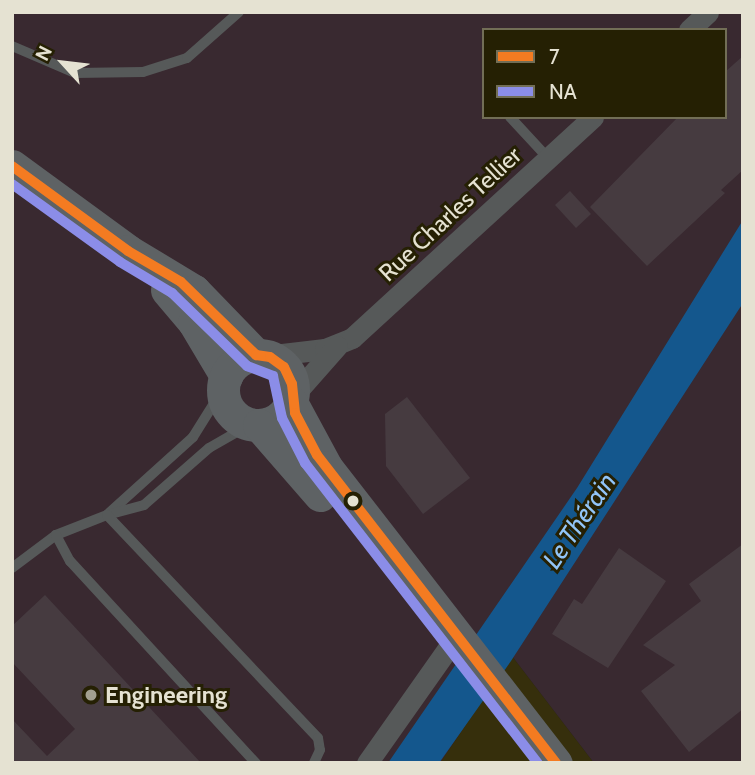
<!DOCTYPE html>
<html>
<head>
<meta charset="utf-8">
<style>
	body { margin:0 }
	#map { position:relative; width:755px; height:775px; overflow:hidden; background:#262415; font-family:Cabin,sans-serif }
	div>[style] { position:absolute }
	.built>* { inset:0; background:#362f0c }
	.industrial>* { inset:0; background:#392930 }
	.water>* { inset:0; background:#14578d }
	.building>* { inset:0; background:#463b40 }
	.service>* { height:10px; margin:-5px; padding:0 5px; transform-origin:5px; border-radius:5px; background:#565959 }
	.minor>* { height:21px; margin:-10.5px; padding:0 10.5px; transform-origin:10.5px; border-radius:10.5px; background:#565959 }
	.primary>* { height:33px; margin:-16.5px; padding:0 16.5px; transform-origin:16.5px; border-radius:16.5px; background:#5e6264 }
	.primary>.ring { margin:-16.5px; padding:0; box-sizing:content-box; background:none; border:33px solid #5e6264; border-radius:50% }
	.bus-1>* { height:10px; margin:-5px; padding:0 5px; transform-origin:5px; border-radius:5px; background:#f47b21 }
	.bus-2>* { height:10px; margin:-5px; padding:0 5px; transform-origin:5px; border-radius:5px; background:#8b8de8 }
	.dots>* { width:19px; height:19px; translate:-50% -50%; box-sizing:border-box; border:4px solid #252003; border-radius:50% }
	span { translate:-50% -50%; white-space:nowrap; text-align:center; line-height:1.15; -webkit-text-stroke:6px #252003; paint-order:stroke }
	.street-label { font-size:24px; color:#e5e2d2 }
	.poi-label { font-size:24px; color:#e5e2d2; font-weight:700 }
	.left { translate:0 -50%; text-align:left }
	.water-label { font-size:26px; color:#92c5f8; font-style:italic }
	.frame { position:absolute; inset:0; border:14px solid #e5e2d2; pointer-events:none }
	.legend { position:absolute; left:482px; top:28px; width:245px; height:91px; box-sizing:border-box; background:#252003; border:2px solid #726e56; margin:0; padding:9px 12px; list-style:none; font-size:21px; color:#e5e2d2 }
	.legend li { display:flex; align-items:center; gap:14px; height:35px }
	.legend b { width:35px; border:2px solid #726e56 }
	.north { position:absolute; left:28px; top:28px; width:70px; height:70px; -webkit-text-stroke:5px #252003; paint-order:stroke; rotate:297deg; font-size:19px; font-weight:700; line-height:28px; text-align:center; color:#e5e2d2 }
	.north::after { content:''; display:block; margin:auto; width:24px; height:32px; background:#e5e2d2; clip-path:polygon(50% 0,100% 100%,50% 72%,0 100%) }
</style>
</head>
<body>
<div id="map">
	<div class="built">
		<i style="clip-path:polygon(512px 656px,594px 763px,440px 763px)"></i>
	</div>
	<div class="industrial">
		<i style="clip-path:polygon(evenodd,12px 12px,743px 12px,743px 763px,594px 763px,512px 656px,440px 763px,12px 763px,12px 12px,484px 30px,725px 30px,725px 117px,484px 117px,484px 30px)"></i>
	</div>
	<div class="water">
		<i style="clip-path:polygon(743px 220px,743px 303px,511px 661px,439px 763px,388px 763px,577px 488px)"></i>
	</div>
	<div class="building">
		<i style="clip-path:polygon(743px 56px,743px 170px,721px 190px,725px 193px,647px 266px,590px 207px,678px 117px,725px 117px,725px 72px)"></i>
		<i style="clip-path:polygon(570px 191px,591px 214px,576px 228px,555px 205px)"></i>
		<i style="clip-path:polygon(407px 397px,470px 478px,423px 514px,386px 466px,385px 414px)"></i>
		<i style="clip-path:polygon(743px 544px,743px 709px,689px 752px,641px 691px,675px 665px,643px 645px,701px 601px,689px 584px)"></i>
		<i style="clip-path:polygon(619px 548px,666px 581px,608px 668px,552px 634px,574px 599px,582px 604px)"></i>
		<i style="clip-path:polygon(45px 595px,201px 763px,12px 763px,12px 719px,47px 756px,75px 729px,12px 662px,12px 626px)"></i>
	</div>
	<div class="service">
		<i style="left:12px;top:46px;width:69px;rotate:23.2deg"></i>
		<i style="left:75px;top:73px;width:68px;rotate:-0.8deg"></i>
		<i style="left:143px;top:72px;width:46px;rotate:-17.7deg"></i>
		<i style="left:187px;top:58px;width:69px;rotate:-41.5deg"></i>
		<i style="left:510px;top:117px;width:56px;rotate:47.2deg"></i>
		<i style="left:109px;top:513px;width:113px;rotate:-42.1deg"></i>
		<i style="left:193px;top:437px;width:57px;rotate:-58deg"></i>
		<i style="left:107px;top:515px;width:38px;rotate:-15deg"></i>
		<i style="left:144px;top:505px;width:86px;rotate:-41.2deg"></i>
		<i style="left:209px;top:448px;width:48px;rotate:-29.7deg"></i>
		<i style="left:56px;top:535px;width:55px;rotate:-21.4deg"></i>
		<i style="left:107px;top:515px;width:307px;rotate:46.6deg"></i>
		<i style="left:318px;top:738px;width:12px;rotate:81deg"></i>
		<i style="left:320px;top:750px;width:14px;rotate:115deg"></i>
		<i style="left:12px;top:568px;width:55px;rotate:-36.9deg"></i>
		<i style="left:56px;top:535px;width:30px;rotate:62deg"></i>
		<i style="left:70px;top:561px;width:275px;rotate:47.4deg"></i>
	</div>
	<div class="minor">
		<i style="left:689px;top:30px;width:26px;rotate:-43deg"></i>
		<i style="left:265px;top:356px;width:60px;rotate:-6.7deg"></i>
		<i style="left:325px;top:349px;width:29px;rotate:-22deg"></i>
		<i style="left:352px;top:338px;width:327px;rotate:-42.5deg"></i>
		<i style="left:292px;top:397px;width:68px;rotate:-48.6deg"></i>
		<i style="left:367px;top:763px;width:154px;rotate:-54.8deg"></i>
	</div>
	<div class="primary">
		<i style="left:12px;top:166px;width:144px;rotate:36.2deg"></i>
		<i style="left:128px;top:251px;width:77px;rotate:31.2deg"></i>
		<i style="left:194px;top:291px;width:89px;rotate:45.9deg"></i>
		<i style="left:167px;top:290px;width:42px;rotate:49.8deg"></i>
		<i style="left:194px;top:322px;width:63px;rotate:59.3deg"></i>
		<i class="ring" style="left:223px;top:355px;width:37px;height:37px"></i>
		<i style="left:291px;top:402px;width:74px;rotate:61.7deg"></i>
		<i style="left:326px;top:467px;width:375px;rotate:52.2deg"></i>
		<i style="left:259px;top:425px;width:93px;rotate:48.9deg"></i>
	</div>
	<div class="bus-1">
		<i style="left:12px;top:166px;width:144px;rotate:36.2deg"></i>
		<i style="left:128px;top:251px;width:61px;rotate:30.3deg"></i>
		<i style="left:181px;top:282px;width:105px;rotate:44.2deg"></i>
		<i style="left:256px;top:355px;width:14px;rotate:8deg"></i>
		<i style="left:270px;top:357px;width:17px;rotate:36deg"></i>
		<i style="left:284px;top:367px;width:19px;rotate:65deg"></i>
		<i style="left:292px;top:384px;width:29px;rotate:84deg"></i>
		<i style="left:295px;top:413px;width:47px;rotate:62.4deg"></i>
		<i style="left:317px;top:455px;width:390px;rotate:52.2deg"></i>
	</div>
	<div class="bus-2">
		<i style="left:12px;top:184px;width:133px;rotate:35.8deg"></i>
		<i style="left:120px;top:262px;width:61px;rotate:30.8deg"></i>
		<i style="left:172px;top:293px;width:105px;rotate:44.2deg"></i>
		<i style="left:247px;top:366px;width:28px;rotate:21deg"></i>
		<i style="left:273px;top:376px;width:43px;rotate:77.9deg"></i>
		<i style="left:282px;top:418px;width:51px;rotate:62.9deg"></i>
		<i style="left:305px;top:463px;width:380px;rotate:52.2deg"></i>
	</div>
	<div class="dots">
		<i style="left:353px;top:501px;background:#e5e2d2"></i>
		<i style="left:91px;top:695px;background:#a2a090"></i>
	</div>
	<div class="street-label">
		<span style="left:450px;top:214px;rotate:-43deg">Rue Charles Tellier</span>
	</div>
	<div class="poi-label">
		<span class="left" style="left:105px;top:695px">Engineering</span>
	</div>
	<div class="water-label">
		<span style="left:580px;top:521px;rotate:-56deg">Le Thérain</span>
	</div>
	<div class="frame"></div>
	<ul class="legend">
	<li><b style="height:9px;background:#f47b21"></b>7</li>
	<li><b style="height:9px;background:#8b8de8"></b>NA</li>
	</ul>
	<div class="north">N</div>
</div>
</body>
</html>
